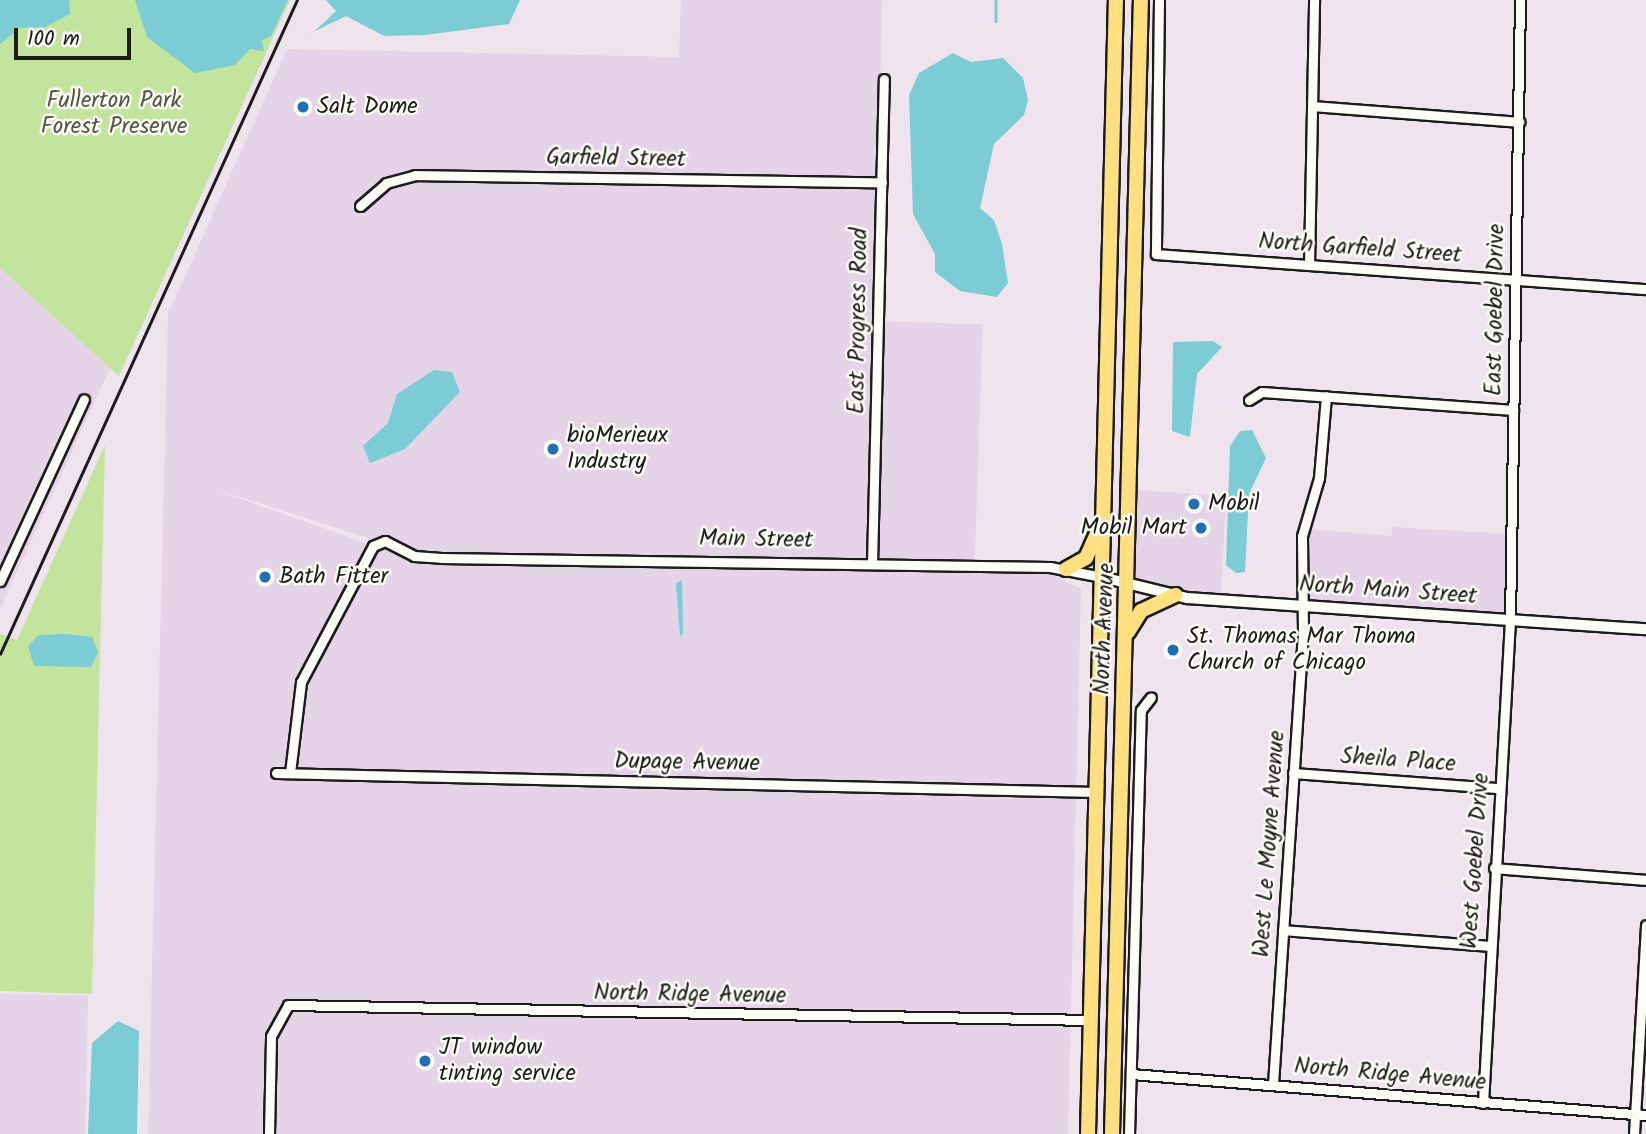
<!DOCTYPE html>
<style>
body{margin:0}
#map{position:relative;width:1646px;height:1134px;overflow:hidden;background:#efe4ee;font-family:Kalam,sans-serif}
div>[style]{position:absolute}
[style*='--x']{left:calc(var(--x)*1px);top:calc(var(--y)*1px);width:calc(var(--w)*1px);rotate:calc(var(--a)*1deg)}
.built>*{inset:0;background:#e5d3e7;transform-origin:0 0}
.green>*{inset:0;background:#c2e49d}
.water>*{inset:0;background:#7bccd5}
.stream>*{height:2.5px;margin:-1.25px;padding:0 1.25px;transform-origin:1.25px;border-radius:1.25px;background:#7bccd5}
.roads{filter:drop-shadow(2px 0 #1c1c1c) drop-shadow(-2px 0 #1c1c1c) drop-shadow(0 2px #1c1c1c) drop-shadow(0 -2px #1c1c1c)}
.minor>*{height:9px;margin:-4.5px;padding:0 4.5px;transform-origin:4.5px;border-radius:4.5px;background:#fdfcf7}
.tertiary>*{height:10px;margin:-5px;padding:0 5px;transform-origin:5px;border-radius:5px;background:#fdfcf7}
.primary>*{height:14px;margin:-7px;padding:0 7px;transform-origin:7px;border-radius:7px;background:#ffdf80}
.rail>*{height:2.5px;margin:-1.25px;padding:0 1.25px;transform-origin:1.25px;border-radius:1.25px;background:#1c1c1c}
.dots>*{width:19px;height:19px;translate:-50% -50%;box-sizing:border-box;border:4px solid #fdfcf7;border-radius:50%}
span{translate:-50% -50%;white-space:nowrap;text-align:center;line-height:1.15;-webkit-text-stroke:5px #fdfcf7;paint-order:stroke}
.park-label{font-size:23px;color:#4e5843}
.poi-label{font-size:23px;color:#1c1c1c}
.left{translate:0 -50%;text-align:left}
.right{translate:-100% -50%;text-align:right}
.street-label{font-size:23px;color:#1c1c1c}
.scale{position:absolute;left:14px;top:28px;width:117px;height:32px;box-sizing:border-box;border:4px solid #1c1c1c;border-top:0;padding-left:9px;font-size:21px;line-height:24px;white-space:nowrap;color:#1c1c1c;-webkit-text-stroke:5px #fdfcf7;paint-order:stroke}
</style>
<div id="map">
<div class="built">
<i style="clip-path:polygon(681px 0,882px 0,870px 561px,685px 556px,663px 563px,415px 553px,202px 485px,416px 561px,1044px 571px,1081px 589px,1068px 1134px,148px 1134px,168px 314px,287px 49px,679px 57px)"></i>
<i style="clip-path:polygon(0 268px,110px 368px,0 609px)"></i>
<i style="left:881px;top:321px;width:102px;height:241px;rotate:2deg"></i>
<i style="clip-path:polygon(1134px 490px,1226px 496px,1221px 595px,1133px 581px)"></i>
<i style="clip-path:polygon(1392px 527px,1510px 534px,1508px 619px,1306px 603px,1305px 529px,1392px 536px)"></i>
<i style="left:0;top:994px;width:88px;height:140px;rotate:1deg"></i>
</div>
<div class="green">
<i style="clip-path:polygon(0 0,290px 0,119px 376px,0 268px)"></i>
<i style="clip-path:polygon(105px 445px,92px 994px,0 991px,0 634px,17px 640px)"></i>
</div>
<div class="water">
<i style="clip-path:polygon(0 0,69px 0,70px 14px,45px 27px,20px 28px,0 44px)"></i>
<i style="clip-path:polygon(135px 0,288px 0,271px 36px,262px 40px,264px 51px,250px 49px,235px 65px,195px 73px,147px 37px)"></i>
<i style="clip-path:polygon(326px 0,520px 0,509px 24px,425px 35px,384px 36px,346px 16px,315px 31px,280px 64px,336px 11px)"></i>
<i style="clip-path:polygon(953px 53px,971px 62px,1003px 58px,1023px 78px,1028px 100px,1024px 115px,994px 144px,980px 208px,994px 220px,1002px 244px,1008px 283px,997px 297px,960px 291px,935px 272px,935px 254px,913px 214px,909px 95px,919px 73px)"></i>
<i style="clip-path:polygon(1173px 342px,1213px 341px,1222px 347px,1197px 374px,1190px 437px,1172px 431px)"></i>
<i style="clip-path:polygon(434px 370px,452px 372px,460px 392px,405px 449px,370px 463px,363px 446px,388px 423px,397px 394px)"></i>
<i style="clip-path:polygon(1252px 430px,1266px 458px,1249px 494px,1245px 572px,1236px 573px,1226px 565px,1230px 446px,1240px 431px)"></i>
<i style="clip-path:polygon(682px 580px,683px 634px,680px 636px,676px 583px)"></i>
<i style="clip-path:polygon(64px 634px,92px 637px,98px 652px,91px 667px,34px 666px,28px 646px,39px 635px)"></i>
<i style="clip-path:polygon(118px 1021px,139px 1031px,137px 1134px,88px 1134px,92px 1043px)"></i>
</div>
<div class="stream">
<i style="--x:996;--y:0;--w:21;--a:90"></i>
</div>
<div class="roads">
<div class="minor">
<i style="--x:1159;--y:0;--w:254;--a:90.7"></i>
<i style="--x:1156;--y:254;--w:491;--a:4.1"></i>
<i style="--x:1313;--y:106;--w:207;--a:4.4"></i>
<i style="--x:360;--y:206;--w:35;--a:-41"></i>
<i style="--x:386;--y:183;--w:30;--a:-15"></i>
<i style="--x:415;--y:175;--w:467;--a:0.9"></i>
<i style="--x:1309;--y:265;--w:265;--a:-88.9"></i>
<i style="--x:1249;--y:400;--w:15;--a:-32"></i>
<i style="--x:1262;--y:392;--w:252;--a:4.1"></i>
<i style="--x:872;--y:564;--w:485;--a:-88.6"></i>
<i style="--x:0;--y:581;--w:200;--a:-65.2"></i>
<i style="--x:276;--y:773;--w:820;--a:1.33"></i>
<i style="--x:290;--y:773;--w:92;--a:-83.1"></i>
<i style="--x:301;--y:682;--w:154;--a:-62.1"></i>
<i style="--x:373;--y:546;--w:13;--a:-23"></i>
<i style="--x:385;--y:541;--w:33;--a:27"></i>
<i style="--x:414;--y:556;--w:27;--a:4"></i>
<i style="--x:441;--y:558;--w:609;--a:0.85"></i>
<i style="--x:1050;--y:567;--w:53;--a:10.9"></i>
<i style="--x:1293;--y:773;--w:207;--a:4.2"></i>
<i style="--x:1494;--y:868;--w:152;--a:4.5"></i>
<i style="--x:1283;--y:930;--w:207;--a:4.4"></i>
<i style="--x:1131;--y:1074;--w:517;--a:4.55"></i>
<i style="--x:1273;--y:1084;--w:453;--a:-86.2"></i>
<i style="--x:1303;--y:632;--w:96;--a:-90.6"></i>
<i style="--x:1302;--y:536;--w:60;--a:-73.7"></i>
<i style="--x:1319;--y:478;--w:82;--a:-85.1"></i>
<i style="--x:1483;--y:1103;--w:483;--a:-86.8"></i>
<i style="--x:1510;--y:621;--w:621;--a:-89.08"></i>
<i style="--x:269;--y:1134;--w:98;--a:-88.8"></i>
<i style="--x:271;--y:1036;--w:35;--a:-61"></i>
<i style="--x:288;--y:1005;--w:803;--a:1.07"></i>
<i style="--x:1129;--y:1134;--w:424;--a:-88.4"></i>
<i style="--x:1141;--y:710;--w:16;--a:-52"></i>
<i style="--x:1634;--y:1134;--w:209;--a:-86.7"></i>
</div>
<div class="tertiary">
<i style="--x:1102;--y:577;--w:88;--a:13.9"></i>
<i style="--x:1187;--y:598;--w:460;--a:3.9"></i>
</div>
<div class="primary">
<i style="--x:1066;--y:569;--w:23;--a:-29"></i>
<i style="--x:1086;--y:558;--w:36;--a:-66"></i>
<i style="--x:1128;--y:632;--w:25;--a:-58"></i>
<i style="--x:1141;--y:611;--w:38;--a:-25"></i>
<i style="--x:1088;--y:1134;--w:1134;--a:-88.59"></i>
<i style="--x:1112;--y:1134;--w:1134;--a:-88.54"></i>
</div>
</div>
<div class="rail">
<i style="--x:0;--y:654;--w:718;--a:-65.58"></i>
</div>
<div class="dots">
<i style="left:303px;top:107px;background:#1f6fb2"></i>
<i style="left:553px;top:449px;background:#1f6fb2"></i>
<i style="left:1194px;top:504px;background:#1f6fb2"></i>
<i style="left:1201px;top:528px;background:#1f6fb2"></i>
<i style="left:265px;top:577px;background:#1f6fb2"></i>
<i style="left:1173px;top:650px;background:#1f6fb2"></i>
<i style="left:425px;top:1061px;background:#1f6fb2"></i>
</div>
<div class="park-label">
<span style="left:114px;top:114px">Fullerton Park<br>Forest Preserve</span>
</div>
<div class="poi-label">
<span class="left" style="left:317px;top:107px">Salt Dome</span>
<span class="left" style="left:567px;top:449px">bioMerieux<br>Industry</span>
<span class="left" style="left:1208px;top:504px">Mobil</span>
<span class="right" style="left:1187px;top:528px">Mobil Mart</span>
<span class="left" style="left:279px;top:577px">Bath Fitter</span>
<span class="left" style="left:1187px;top:650px">St. Thomas Mar Thoma<br>Church of Chicago</span>
<span class="left" style="left:439px;top:1061px">JT window<br>tinting service</span>
</div>
<div class="street-label">
<span style="left:616px;top:159px;rotate:1deg">Garfield Street</span>
<span style="left:1360px;top:249px;rotate:4deg">North Garfield Street</span>
<span style="left:1496px;top:310px;rotate:-89deg">East Goebel Drive</span>
<span style="left:859px;top:321px;rotate:-89deg">East Progress Road</span>
<span style="left:756px;top:540px;rotate:1deg">Main Street</span>
<span style="left:1388px;top:591px;rotate:4deg">North Main Street</span>
<span style="left:1105px;top:629px;rotate:-88deg">North Avenue</span>
<span style="left:1398px;top:761px;rotate:4deg">Sheila Place</span>
<span style="left:687px;top:763px;rotate:1deg">Dupage Avenue</span>
<span style="left:1270px;top:844px;rotate:-86deg">West Le Moyne Avenue</span>
<span style="left:1476px;top:861px;rotate:-86deg">West Goebel Drive</span>
<span style="left:690px;top:995px;rotate:1deg">North Ridge Avenue</span>
<span style="left:1390px;top:1075px;rotate:5deg">North Ridge Avenue</span>
</div>
<div class="scale">100 m</div>
</div>
